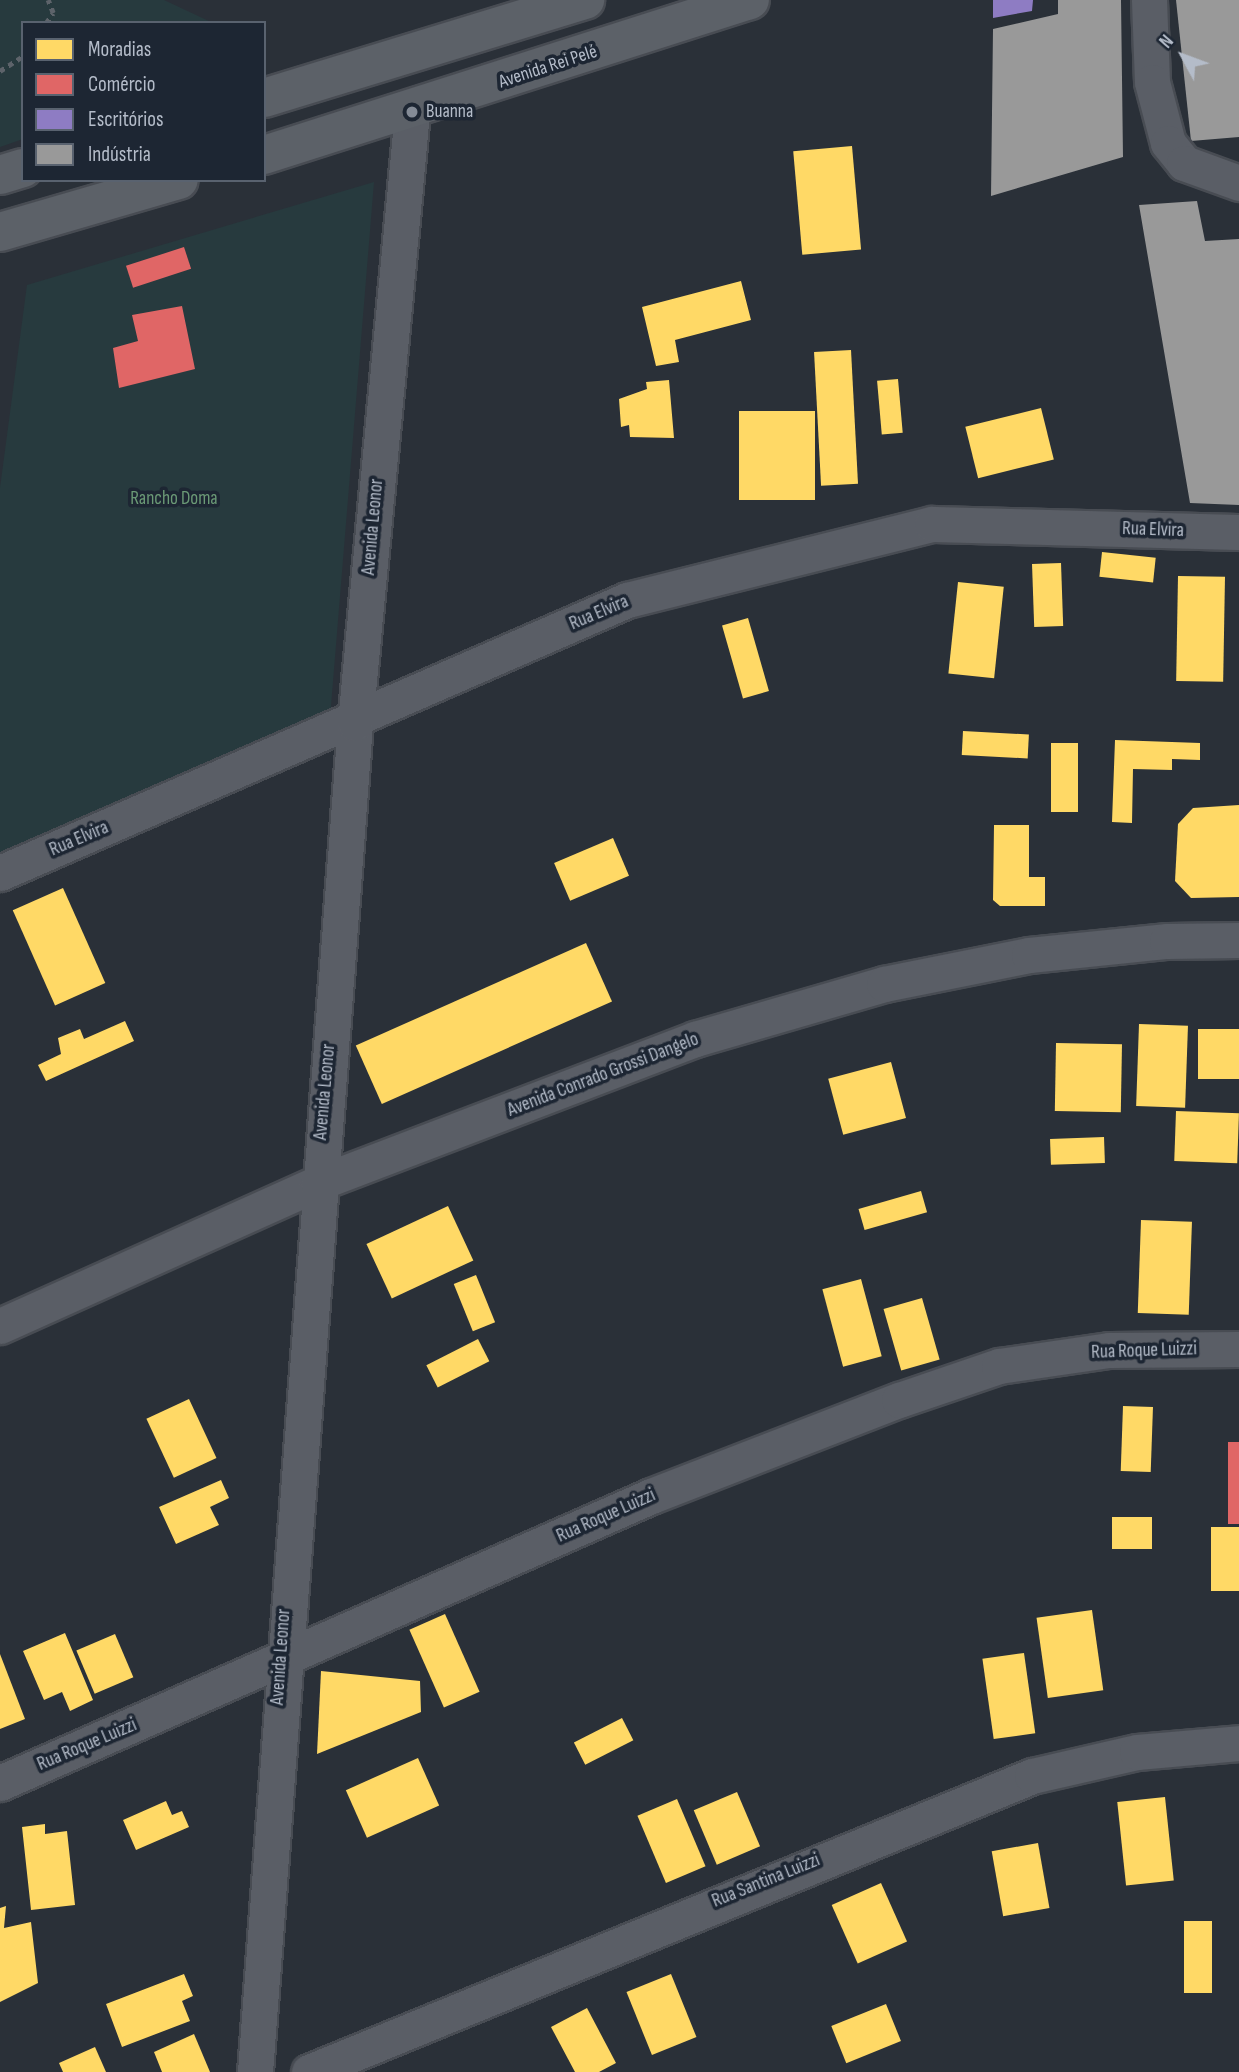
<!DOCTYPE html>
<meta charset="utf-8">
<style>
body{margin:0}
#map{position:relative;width:1239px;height:2072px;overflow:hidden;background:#2a3038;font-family:"Sofia Sans Condensed",sans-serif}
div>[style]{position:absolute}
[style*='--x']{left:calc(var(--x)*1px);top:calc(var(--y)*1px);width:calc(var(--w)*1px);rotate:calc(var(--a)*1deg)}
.green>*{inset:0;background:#273a3e}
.homes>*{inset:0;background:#ffd966;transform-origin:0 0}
.shops>*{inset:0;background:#e06666;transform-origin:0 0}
.offices>*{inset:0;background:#8e7cc3}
.industry>*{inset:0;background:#999}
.path>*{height:4.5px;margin-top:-2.25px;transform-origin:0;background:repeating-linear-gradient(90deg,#5d636a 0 5px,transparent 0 10px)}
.roads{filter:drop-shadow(2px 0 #484c53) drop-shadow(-2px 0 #484c53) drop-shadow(0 2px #484c53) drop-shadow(0 -2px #484c53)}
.minor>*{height:35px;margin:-17.5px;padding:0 17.5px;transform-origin:17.5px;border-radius:17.5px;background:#5a5e66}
.major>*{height:38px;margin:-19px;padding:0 19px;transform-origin:19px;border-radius:19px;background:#5c6168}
.dots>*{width:19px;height:19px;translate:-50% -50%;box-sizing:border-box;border:4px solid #1d2633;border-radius:50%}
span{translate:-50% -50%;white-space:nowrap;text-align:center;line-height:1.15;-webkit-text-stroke:7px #1d2633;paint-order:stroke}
.street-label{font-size:19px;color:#b4bcc9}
.poi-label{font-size:19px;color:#b4bcc9}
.left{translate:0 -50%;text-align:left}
.park-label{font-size:19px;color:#6b9a76}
.legend{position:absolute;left:21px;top:21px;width:245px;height:161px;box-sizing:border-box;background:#1d2633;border:2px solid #59626f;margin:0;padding:9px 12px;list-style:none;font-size:21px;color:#b4bcc9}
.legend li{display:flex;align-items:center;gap:14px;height:35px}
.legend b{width:35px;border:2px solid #59626f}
.north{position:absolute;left:1148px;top:21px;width:70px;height:70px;-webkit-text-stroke:5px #1d2633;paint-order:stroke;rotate:311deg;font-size:19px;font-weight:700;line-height:28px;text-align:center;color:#b4bcc9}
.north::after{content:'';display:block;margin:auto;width:24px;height:32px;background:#b4bcc9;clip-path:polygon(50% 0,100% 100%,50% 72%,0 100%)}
</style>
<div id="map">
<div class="green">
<i style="clip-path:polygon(0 0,164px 0,213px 23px,23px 23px,23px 139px,0 147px)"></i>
<i style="clip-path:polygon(374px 182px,330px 718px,0 864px,0 488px,27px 285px)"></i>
</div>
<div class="homes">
<i style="left:852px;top:146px;width:104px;height:59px;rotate:85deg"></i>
<i style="clip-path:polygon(741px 281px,751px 320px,675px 340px,679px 362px,656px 366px,642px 307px)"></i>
<i style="left:851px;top:350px;width:134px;height:37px;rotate:87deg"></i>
<i style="left:898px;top:379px;width:54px;height:21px;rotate:85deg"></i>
<i style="clip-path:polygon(669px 380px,674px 438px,630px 437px,629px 425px,621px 427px,619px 399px,647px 389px,646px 382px)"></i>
<i style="left:1041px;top:408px;width:53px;height:78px;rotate:76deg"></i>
<i style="left:815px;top:411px;width:89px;height:76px;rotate:90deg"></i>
<i style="left:1102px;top:552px;width:54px;height:25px;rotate:6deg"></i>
<i style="left:1061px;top:563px;width:63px;height:29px;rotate:88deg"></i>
<i style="left:1178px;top:576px;width:47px;height:105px;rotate:1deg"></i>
<i style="left:958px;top:582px;width:46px;height:92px;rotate:6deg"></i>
<i style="left:748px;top:618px;width:76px;height:27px;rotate:74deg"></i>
<i style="left:963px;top:731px;width:66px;height:24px;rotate:3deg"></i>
<i style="clip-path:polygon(1115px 740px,1200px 743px,1200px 760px,1172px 759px,1172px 770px,1133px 769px,1132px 823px,1112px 822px)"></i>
<i style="left:1051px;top:743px;width:27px;height:69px"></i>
<i style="clip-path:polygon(1239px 805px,1239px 897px,1191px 898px,1175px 881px,1178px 824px,1193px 808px)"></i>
<i style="clip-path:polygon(994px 825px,1029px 825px,1029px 877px,1045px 877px,1045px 906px,1000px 906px,993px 900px)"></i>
<i style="left:613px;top:838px;width:41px;height:64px;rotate:67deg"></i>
<i style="left:63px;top:888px;width:104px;height:55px;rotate:66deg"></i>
<i style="left:586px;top:943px;width:64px;height:252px;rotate:66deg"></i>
<i style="clip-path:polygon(125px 1021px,134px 1041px,46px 1081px,38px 1065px,61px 1054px,58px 1038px,80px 1029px,84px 1039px)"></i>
<i style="left:1139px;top:1024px;width:49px;height:82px;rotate:2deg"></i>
<i style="left:1239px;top:1029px;width:50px;height:41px;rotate:90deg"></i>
<i style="left:1056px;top:1043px;width:66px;height:68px;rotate:1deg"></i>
<i style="left:891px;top:1062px;width:58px;height:65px;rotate:75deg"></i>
<i style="left:1176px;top:1111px;width:63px;height:50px;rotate:2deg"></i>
<i style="left:1104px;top:1137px;width:26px;height:54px;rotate:88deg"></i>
<i style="left:921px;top:1191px;width:22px;height:65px;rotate:74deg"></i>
<i style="left:448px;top:1206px;width:60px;height:90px;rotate:65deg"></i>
<i style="left:1141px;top:1220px;width:51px;height:93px;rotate:2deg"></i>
<i style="left:476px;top:1275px;width:51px;height:24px;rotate:68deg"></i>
<i style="left:861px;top:1279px;width:80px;height:40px;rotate:75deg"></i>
<i style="left:922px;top:1298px;width:64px;height:40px;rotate:74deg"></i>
<i style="left:478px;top:1339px;width:25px;height:58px;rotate:63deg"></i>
<i style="left:189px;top:1399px;width:65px;height:47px;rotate:65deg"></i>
<i style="left:1123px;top:1406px;width:30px;height:65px;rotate:2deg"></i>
<i style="clip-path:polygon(221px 1480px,229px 1498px,210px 1507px,219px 1525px,176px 1544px,159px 1507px)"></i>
<i style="left:1112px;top:1517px;width:40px;height:32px"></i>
<i style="left:1211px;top:1527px;width:28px;height:64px"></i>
<i style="left:1092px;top:1610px;width:81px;height:56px;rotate:82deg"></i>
<i style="left:445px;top:1614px;width:85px;height:39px;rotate:66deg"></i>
<i style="clip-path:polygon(65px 1633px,93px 1700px,70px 1711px,62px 1692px,44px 1700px,23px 1651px)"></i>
<i style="left:115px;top:1634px;width:47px;height:42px;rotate:67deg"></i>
<i style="left:1024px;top:1653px;width:81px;height:42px;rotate:82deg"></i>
<i style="clip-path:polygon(0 1654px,25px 1719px,0 1729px)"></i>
<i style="clip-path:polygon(321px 1671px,420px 1681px,421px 1712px,317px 1754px)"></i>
<i style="left:622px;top:1718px;width:25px;height:54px;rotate:63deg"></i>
<i style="left:418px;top:1758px;width:52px;height:79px;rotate:66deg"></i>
<i style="left:737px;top:1792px;width:59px;height:47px;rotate:67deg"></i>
<i style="left:1165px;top:1797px;width:84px;height:48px;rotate:84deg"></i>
<i style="left:677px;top:1799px;width:73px;height:43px;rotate:67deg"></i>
<i style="clip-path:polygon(166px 1801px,172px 1815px,182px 1811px,189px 1827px,136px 1850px,123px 1820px)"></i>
<i style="clip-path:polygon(45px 1824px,45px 1834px,67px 1831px,75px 1905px,31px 1910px,22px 1827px)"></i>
<i style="left:1038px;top:1843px;width:66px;height:47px;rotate:80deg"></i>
<i style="left:881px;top:1883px;width:64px;height:54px;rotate:66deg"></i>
<i style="clip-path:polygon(6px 1906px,4px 1928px,31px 1922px,38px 1983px,0 2002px,0 1908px)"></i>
<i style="left:1184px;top:1921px;width:28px;height:72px"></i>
<i style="clip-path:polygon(184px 1974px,193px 1996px,182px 2001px,190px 2021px,122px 2047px,106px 2004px)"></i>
<i style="left:671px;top:1974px;width:68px;height:48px;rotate:68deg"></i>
<i style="left:886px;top:2004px;width:40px;height:59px;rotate:68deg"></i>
<i style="clip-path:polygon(587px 2008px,616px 2063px,599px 2072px,575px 2072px,551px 2027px)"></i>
<i style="clip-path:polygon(194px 2034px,210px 2072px,162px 2072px,154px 2052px)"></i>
<i style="clip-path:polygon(95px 2047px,106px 2072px,63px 2072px,59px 2063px)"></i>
</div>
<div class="shops">
<i style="left:184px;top:247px;width:23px;height:61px;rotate:72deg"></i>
<i style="clip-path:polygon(182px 306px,195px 369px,119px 388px,113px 348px,138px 341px,132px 315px)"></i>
<i style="left:1228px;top:1442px;width:11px;height:82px"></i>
</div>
<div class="offices">
<i style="clip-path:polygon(993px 0,1033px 0,1032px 11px,993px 18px)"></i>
</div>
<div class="industry">
<i style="clip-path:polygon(1058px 0,1121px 0,1123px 157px,991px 196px,993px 29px,1058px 14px)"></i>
<i style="clip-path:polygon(1176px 0,1239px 0,1239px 137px,1191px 141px)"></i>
<i style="clip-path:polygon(1197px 201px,1205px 241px,1239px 239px,1239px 505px,1190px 503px,1139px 205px)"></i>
</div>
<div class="path">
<i style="--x:46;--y:23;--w:12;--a:-55"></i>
<i style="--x:53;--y:13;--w:14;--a:-111"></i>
<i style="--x:0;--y:71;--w:27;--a:-33"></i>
</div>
<div class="roads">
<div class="minor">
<i style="--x:1149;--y:0;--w:82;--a:87.9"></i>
<i style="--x:1152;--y:82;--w:63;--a:75.3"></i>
<i style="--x:1168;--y:143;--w:26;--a:51"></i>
<i style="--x:1184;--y:163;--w:59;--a:20"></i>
<i style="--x:0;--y:873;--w:684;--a:-23.53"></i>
<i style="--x:627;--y:600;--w:314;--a:-14"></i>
<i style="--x:932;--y:524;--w:307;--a:1.5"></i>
<i style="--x:0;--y:1326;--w:349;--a:-24.2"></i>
<i style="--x:318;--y:1183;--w:404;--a:-20.9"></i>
<i style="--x:695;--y:1039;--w:197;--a:-16.2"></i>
<i style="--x:884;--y:984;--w:148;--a:-11.3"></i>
<i style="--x:1029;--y:955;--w:139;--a:-5.8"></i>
<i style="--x:1167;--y:941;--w:72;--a:-0.8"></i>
<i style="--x:0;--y:1783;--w:711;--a:-23.79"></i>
<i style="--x:651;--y:1496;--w:266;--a:-21.2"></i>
<i style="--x:899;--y:1400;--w:106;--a:-18.8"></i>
<i style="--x:999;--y:1366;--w:111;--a:-8.3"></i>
<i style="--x:1109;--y:1350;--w:130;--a:-0.4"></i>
<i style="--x:255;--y:2072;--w:1353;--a:-85.76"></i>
<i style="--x:355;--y:723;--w:614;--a:-84.67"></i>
<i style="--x:309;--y:2072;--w:781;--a:-22.26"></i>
<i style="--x:1032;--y:1776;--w:108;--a:-12.9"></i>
<i style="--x:1137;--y:1752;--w:102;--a:-5"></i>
</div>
<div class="major">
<i style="--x:264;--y:98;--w:336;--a:-17"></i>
<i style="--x:264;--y:155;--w:510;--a:-17.69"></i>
<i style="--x:0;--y:175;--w:24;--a:-17"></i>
<i style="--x:0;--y:232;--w:186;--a:-16.2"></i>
</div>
</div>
<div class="dots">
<i style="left:412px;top:112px;background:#848b96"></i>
</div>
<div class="street-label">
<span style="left:548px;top:67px;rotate:-18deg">Avenida Rei Pelé</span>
<span style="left:373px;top:527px;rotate:-85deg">Avenida Leonor</span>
<span style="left:1153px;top:530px;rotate:2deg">Rua Elvira</span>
<span style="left:599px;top:613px;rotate:-23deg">Rua Elvira</span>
<span style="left:79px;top:839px;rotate:-23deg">Rua Elvira</span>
<span style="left:603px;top:1075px;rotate:-21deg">Avenida Conrado Grossi Dangelo</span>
<span style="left:325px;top:1092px;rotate:-85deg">Avenida Leonor</span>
<span style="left:1144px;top:1351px;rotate:-2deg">Rua Roque Luizzi</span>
<span style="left:606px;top:1516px;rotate:-24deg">Rua Roque Luizzi</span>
<span style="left:281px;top:1657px;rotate:-86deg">Avenida Leonor</span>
<span style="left:87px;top:1745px;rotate:-23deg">Rua Roque Luizzi</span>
<span style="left:766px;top:1881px;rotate:-22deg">Rua Santina Luizzi</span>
</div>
<div class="poi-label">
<span class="left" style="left:426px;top:112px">Buanna</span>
</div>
<div class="park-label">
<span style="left:174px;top:499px">Rancho Doma</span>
</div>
<ul class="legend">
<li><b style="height:19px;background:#ffd966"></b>Moradias</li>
<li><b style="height:19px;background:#e06666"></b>Comércio</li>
<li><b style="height:19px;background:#8e7cc3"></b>Escritórios</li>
<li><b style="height:19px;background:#999"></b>Indústria</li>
</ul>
<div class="north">N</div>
</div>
